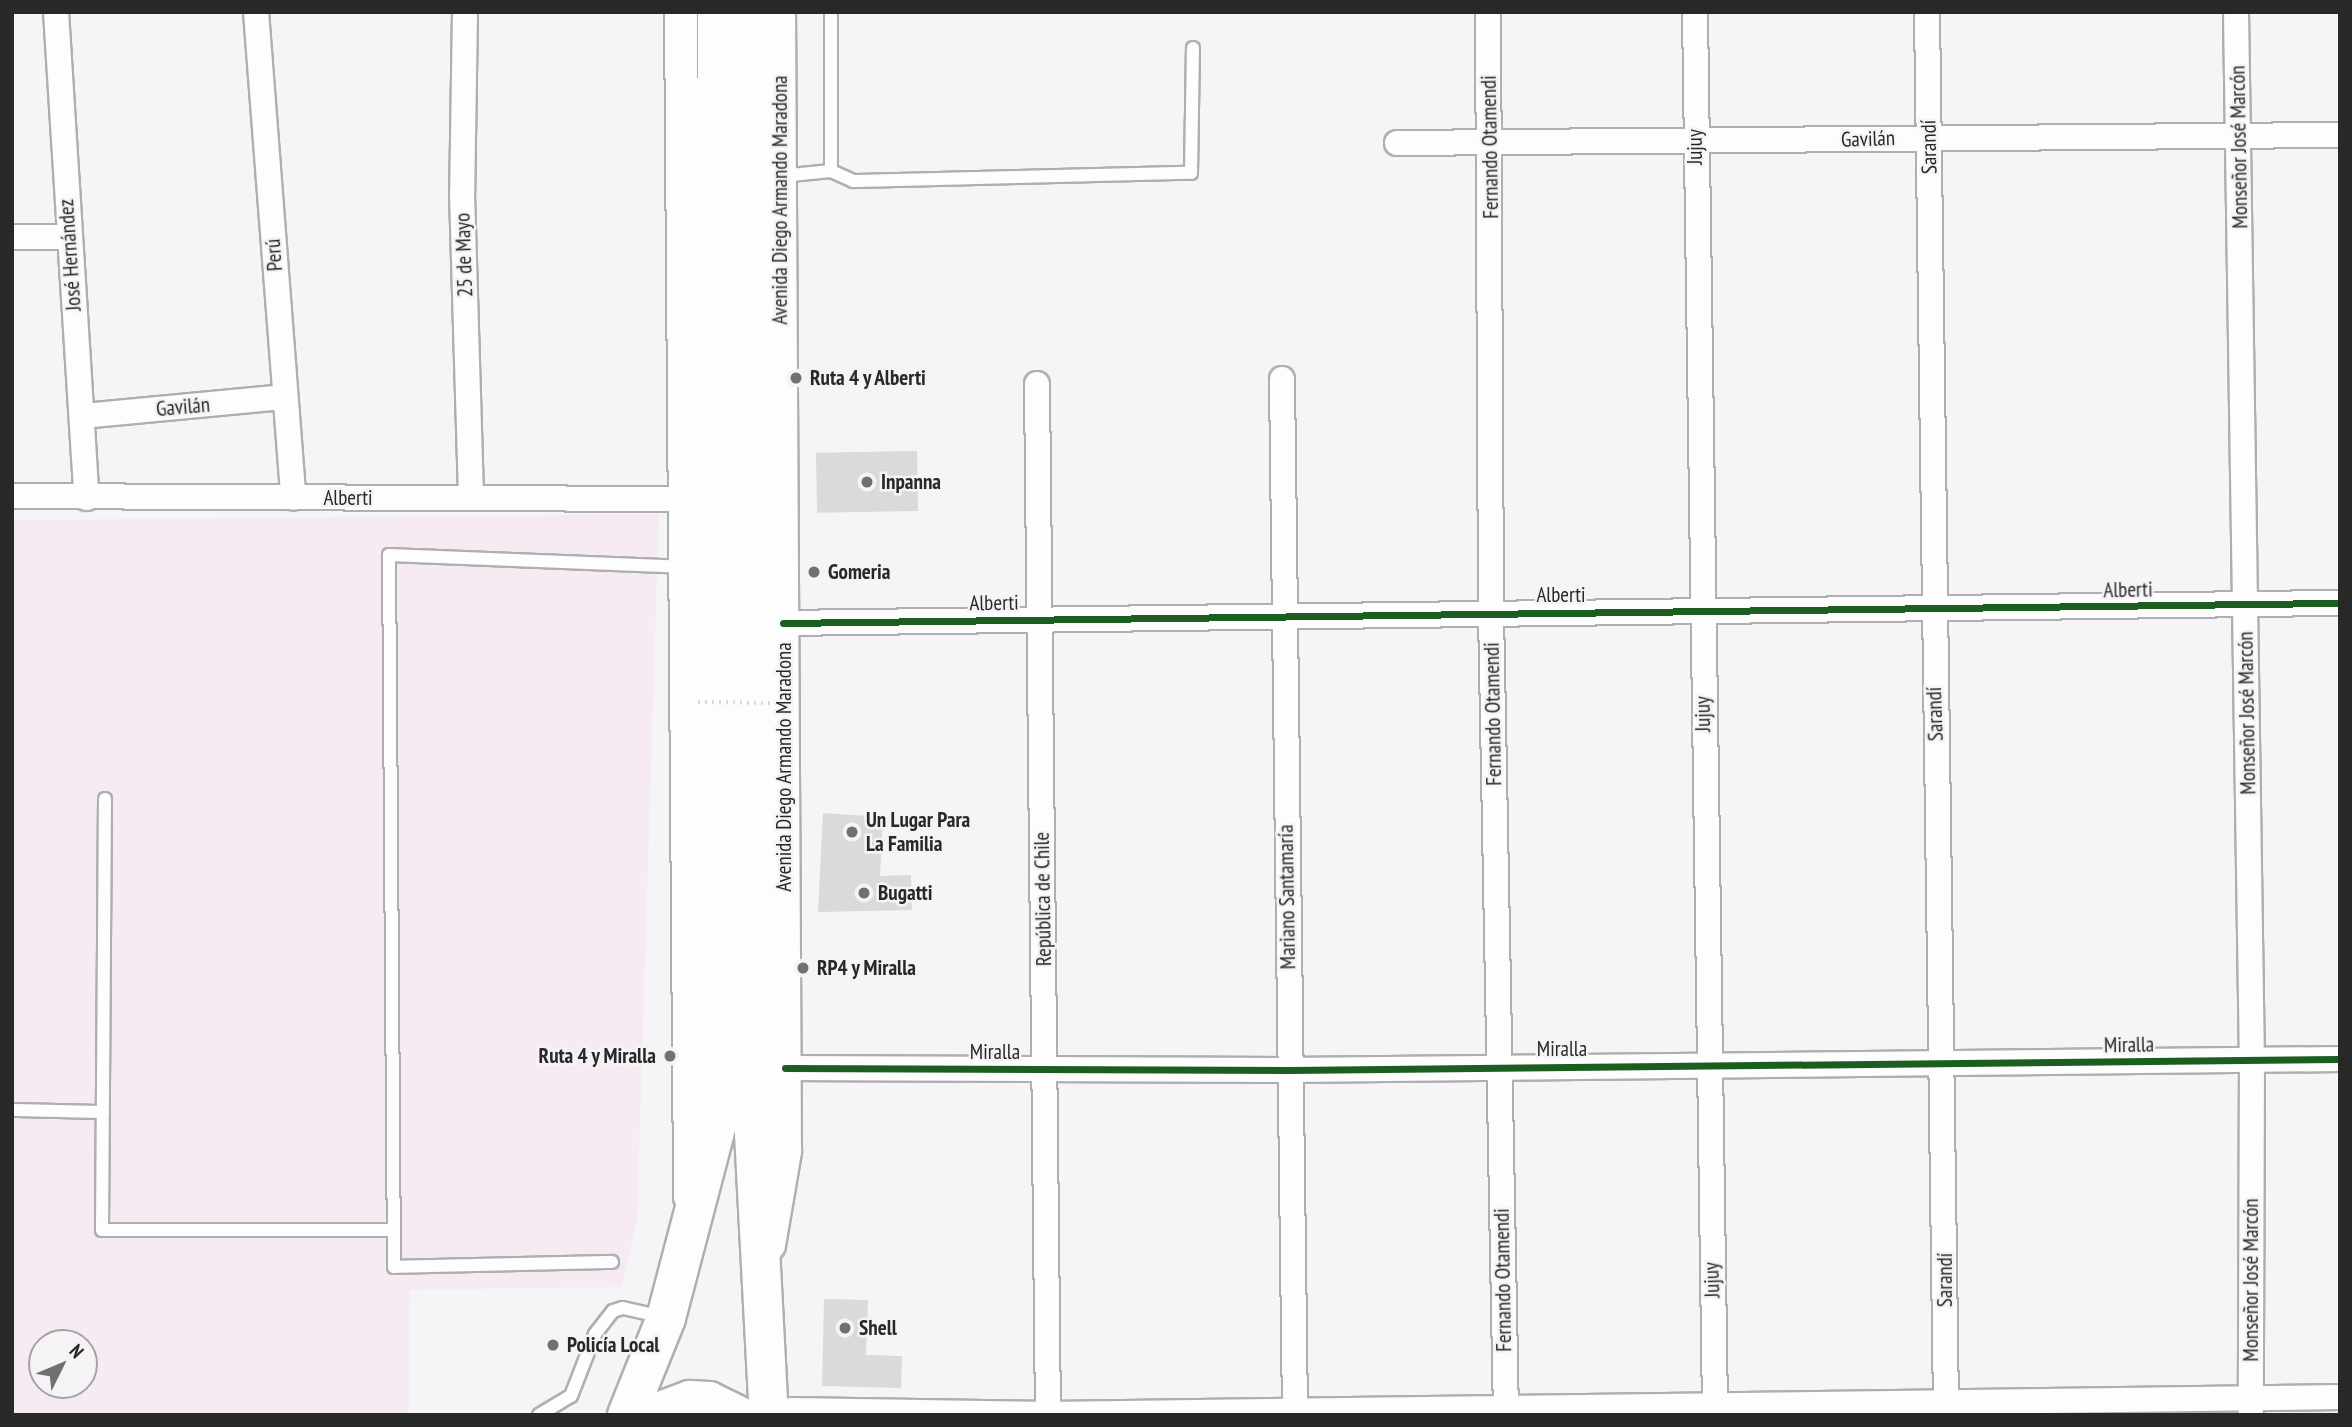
<!DOCTYPE html>
<meta charset="utf-8">
<style>
body{margin:0}
#map{position:relative;width:2352px;height:1427px;overflow:hidden;background:#f5f4f6;font-family:"PT Sans Narrow",sans-serif}
div>[style]{position:absolute}
[style*='--x']{left:calc(var(--x)*1px);top:calc(var(--y)*1px);width:calc(var(--w)*1px);rotate:calc(var(--a)*1deg)}
.industrial>*{inset:0;background:#f7ebf3}
.building>*{inset:0;background:#dbdada;transform-origin:0 0}
.roads{filter:drop-shadow(2px 0 #afaeb0) drop-shadow(-2px 0 #afaeb0) drop-shadow(0 2px #afaeb0) drop-shadow(0 -2px #afaeb0)}
.service>*{height:12px;margin:-6px;padding:0 6px;transform-origin:6px;border-radius:6px;background:#fefdfe}
.minor>*{height:24px;margin:-12px;padding:0 12px;transform-origin:12px;border-radius:12px;background:#fefdfe}
.tertiary>*{height:32px;margin:-16px;padding:0 16px;transform-origin:16px;border-radius:16px;background:#fefdfe}
.primary>*{height:38px;margin:-19px;padding:0 19px;transform-origin:19px;border-radius:19px;background:#fefdfe}
.path-bridge>*{height:3.5px;margin-top:-1.75px;transform-origin:0;background:repeating-linear-gradient(90deg,#d9d8d9 0 2px,transparent 0 7px)}
.cycleway>*{height:7px;margin:-3.5px;padding:0 3.5px;transform-origin:3.5px;border-radius:3.5px;background:#1b5e20}
.dots>*{width:19px;height:19px;translate:-50% -50%;box-sizing:border-box;border:4px solid #f6f3f7;border-radius:50%}
span{translate:-50% -50%;white-space:nowrap;text-align:center;line-height:1.15;-webkit-text-stroke:5px #f6f3f7;paint-order:stroke}
.street-label{font-size:21px;color:#292829}
.poi-label{font-size:21px;color:#292829;font-weight:700}
.left{translate:0 -50%;text-align:left}
.right{translate:-100% -50%;text-align:right}
.frame{position:absolute;inset:0;border:14px solid #292829;pointer-events:none}
.north{position:absolute;left:28px;top:1329px;width:70px;height:70px;box-sizing:border-box;background:#f6f3f7;border:2px solid #a4a2a5;border-radius:50%;rotate:47deg;font-size:19px;font-weight:700;line-height:28px;text-align:center;color:#292829}
.north::after{content:'';display:block;margin:auto;width:24px;height:32px;background:#706f71;clip-path:polygon(50% 0,100% 100%,50% 72%,0 100%)}
</style>
<div id="map">
<div class="industrial">
<i style="clip-path:polygon(evenodd,659px 514px,637px 1220px,622px 1287px,410px 1290px,409px 1415px,12px 1415px,12px 520px,659px 514px,42px 1343px,84px 1343px,84px 1385px,42px 1385px,42px 1343px)"></i>
</div>
<div class="building">
<i style="left:917px;top:451px;width:60px;height:101px;rotate:89deg"></i>
<i style="clip-path:polygon(823px 813px,883px 817px,880px 876px,911px 875px,912px 910px,818px 912px)"></i>
<i style="clip-path:polygon(824px 1299px,868px 1300px,866px 1355px,902px 1356px,901px 1388px,822px 1386px)"></i>
</div>
<div class="roads">
<div class="service">
<i style="--x:831;--y:12;--w:159;--a:90"></i>
<i style="--x:781;--y:176;--w:50;--a:-5.7"></i>
<i style="--x:831;--y:171;--w:24;--a:24"></i>
<i style="--x:853;--y:181;--w:338;--a:-1.4"></i>
<i style="--x:1191;--y:173;--w:125;--a:-89.1"></i>
<i style="--x:105;--y:799;--w:431;--a:90.4"></i>
<i style="--x:102;--y:1230;--w:292;--a:0"></i>
<i style="--x:12;--y:1110;--w:91;--a:1.3"></i>
<i style="--x:612;--y:1262;--w:218;--a:178.7"></i>
<i style="--x:394;--y:1267;--w:712;--a:-90.4"></i>
<i style="--x:389;--y:555;--w:293;--a:2.3"></i>
<i style="--x:539;--y:1415;--w:37;--a:-31"></i>
<i style="--x:571;--y:1396;--w:66;--a:-68.8"></i>
<i style="--x:595;--y:1334;--w:29;--a:-52"></i>
<i style="--x:613;--y:1311;--w:10;--a:-17"></i>
<i style="--x:623;--y:1308;--w:41;--a:12.7"></i>
</div>
<div class="minor">
<i style="--x:56;--y:12;--w:487;--a:86.4"></i>
<i style="--x:256;--y:12;--w:487;--a:85.6"></i>
<i style="--x:465;--y:12;--w:181;--a:90.9"></i>
<i style="--x:462;--y:193;--w:305;--a:88.3"></i>
<i style="--x:1488;--y:12;--w:600;--a:89.71"></i>
<i style="--x:1491;--y:612;--w:803;--a:88.93"></i>
<i style="--x:1695;--y:12;--w:1403;--a:89.18"></i>
<i style="--x:1927;--y:12;--w:1403;--a:89.22"></i>
<i style="--x:2236;--y:12;--w:1048;--a:89.13"></i>
<i style="--x:2252;--y:1060;--w:354;--a:90.2"></i>
<i style="--x:1397;--y:143;--w:943;--a:-0.49"></i>
<i style="--x:12;--y:237;--w:56;--a:0"></i>
<i style="--x:1282;--y:379;--w:1036;--a:89.28"></i>
<i style="--x:1037;--y:384;--w:1031;--a:89.39"></i>
<i style="--x:83;--y:416;--w:202;--a:-5.4"></i>
<i style="--x:12;--y:496;--w:672;--a:0.26"></i>
<i style="--x:783;--y:623;--w:1557;--a:-0.74"></i>
<i style="--x:785;--y:1068;--w:504;--a:0.23"></i>
<i style="--x:1289;--y:1070;--w:1051;--a:-0.6"></i>
<i style="--x:791;--y:1410;--w:257;--a:0.9"></i>
<i style="--x:1048;--y:1414;--w:1292;--a:-0.75"></i>
</div>
<div class="tertiary">
<i style="--x:681;--y:12;--w:1185;--a:89.56"></i>
<i style="--x:769;--y:1245;--w:95;--a:-80.3"></i>
<i style="--x:785;--y:1151;--w:1139;--a:-90.3"></i>
</div>
<div class="primary">
<i style="--x:745;--y:12;--w:1121;--a:89.54"></i>
<i style="--x:754;--y:1133;--w:282;--a:87"></i>
<i style="--x:627;--y:1415;--w:105;--a:-68.1"></i>
<i style="--x:666;--y:1318;--w:201;--a:-75.3"></i>
<i style="--x:717;--y:1124;--w:1112;--a:-90"></i>
<i style="--x:650;--y:1415;--w:43;--a:-20.6"></i>
<i style="--x:690;--y:1400;--w:19;--a:3"></i>
<i style="--x:709;--y:1401;--w:32;--a:26"></i>
</div>
</div>
<div class="path-bridge">
<i style="--x:698;--y:702;--w:73;--a:0.8"></i>
</div>
<div class="cycleway">
<i style="--x:783;--y:623;--w:1557;--a:-0.74"></i>
<i style="--x:785;--y:1068;--w:504;--a:0.23"></i>
<i style="--x:1289;--y:1070;--w:1051;--a:-0.6"></i>
</div>
<div class="dots">
<i style="left:796px;top:378px;background:#706f71"></i>
<i style="left:867px;top:482px;background:#706f71"></i>
<i style="left:814px;top:572px;background:#706f71"></i>
<i style="left:852px;top:832px;background:#706f71"></i>
<i style="left:864px;top:893px;background:#706f71"></i>
<i style="left:803px;top:968px;background:#706f71"></i>
<i style="left:670px;top:1056px;background:#706f71"></i>
<i style="left:845px;top:1328px;background:#706f71"></i>
<i style="left:553px;top:1345px;background:#706f71"></i>
</div>
<div class="street-label">
<span style="left:1868px;top:139px;rotate:-2deg">Gavilán</span>
<span style="left:1490px;top:147px;rotate:-91deg">Fernando Otamendi</span>
<span style="left:1695px;top:147px;rotate:-90deg">Jujuy</span>
<span style="left:1929px;top:147px;rotate:-91deg">Sarandí</span>
<span style="left:2239px;top:147px;rotate:-91deg">Monseñor José Marcón</span>
<span style="left:780px;top:200px;rotate:-90deg">Avenida Diego Armando Maradona</span>
<span style="left:70px;top:255px;rotate:-94deg">José Hernández</span>
<span style="left:274px;top:255px;rotate:-94deg">Perú</span>
<span style="left:464px;top:255px;rotate:-92deg">25 de Mayo</span>
<span style="left:183px;top:407px;rotate:-5deg">Gavilán</span>
<span style="left:348px;top:498px">Alberti</span>
<span style="left:2128px;top:590px;rotate:-1deg">Alberti</span>
<span style="left:1561px;top:595px">Alberti</span>
<span style="left:994px;top:603px;rotate:-1deg">Alberti</span>
<span style="left:2247px;top:713px;rotate:-91deg">Monseñor José Marcón</span>
<span style="left:1493px;top:714px;rotate:-91deg">Fernando Otamendi</span>
<span style="left:1703px;top:714px;rotate:-91deg">Jujuy</span>
<span style="left:1935px;top:714px;rotate:-92deg">Sarandí</span>
<span style="left:784px;top:767px;rotate:-90deg">Avenida Diego Armando Maradona</span>
<span style="left:1287px;top:897px;rotate:-91deg">Mariano Santamaría</span>
<span style="left:1043px;top:899px;rotate:-91deg">República de Chile</span>
<span style="left:2129px;top:1045px;rotate:-1deg">Miralla</span>
<span style="left:1562px;top:1049px">Miralla</span>
<span style="left:995px;top:1052px">Miralla</span>
<span style="left:1503px;top:1280px;rotate:-91deg">Fernando Otamendi</span>
<span style="left:1712px;top:1280px;rotate:-92deg">Jujuy</span>
<span style="left:1945px;top:1280px;rotate:-90deg">Sarandí</span>
<span style="left:2251px;top:1280px;rotate:-90deg">Monseñor José Marcón</span>
</div>
<div class="poi-label">
<span class="left" style="left:810px;top:378px">Ruta 4 y Alberti</span>
<span class="left" style="left:881px;top:482px">Inpanna</span>
<span class="left" style="left:828px;top:572px">Gomeria</span>
<span class="left" style="left:866px;top:832px">Un Lugar Para<br>La Familia</span>
<span class="left" style="left:878px;top:893px">Bugatti</span>
<span class="left" style="left:817px;top:968px">RP4 y Miralla</span>
<span class="right" style="left:656px;top:1056px">Ruta 4 y Miralla</span>
<span class="left" style="left:859px;top:1328px">Shell</span>
<span class="left" style="left:567px;top:1345px">Policía Local</span>
</div>
<div class="frame"></div>
<div class="north">N</div>
</div>
